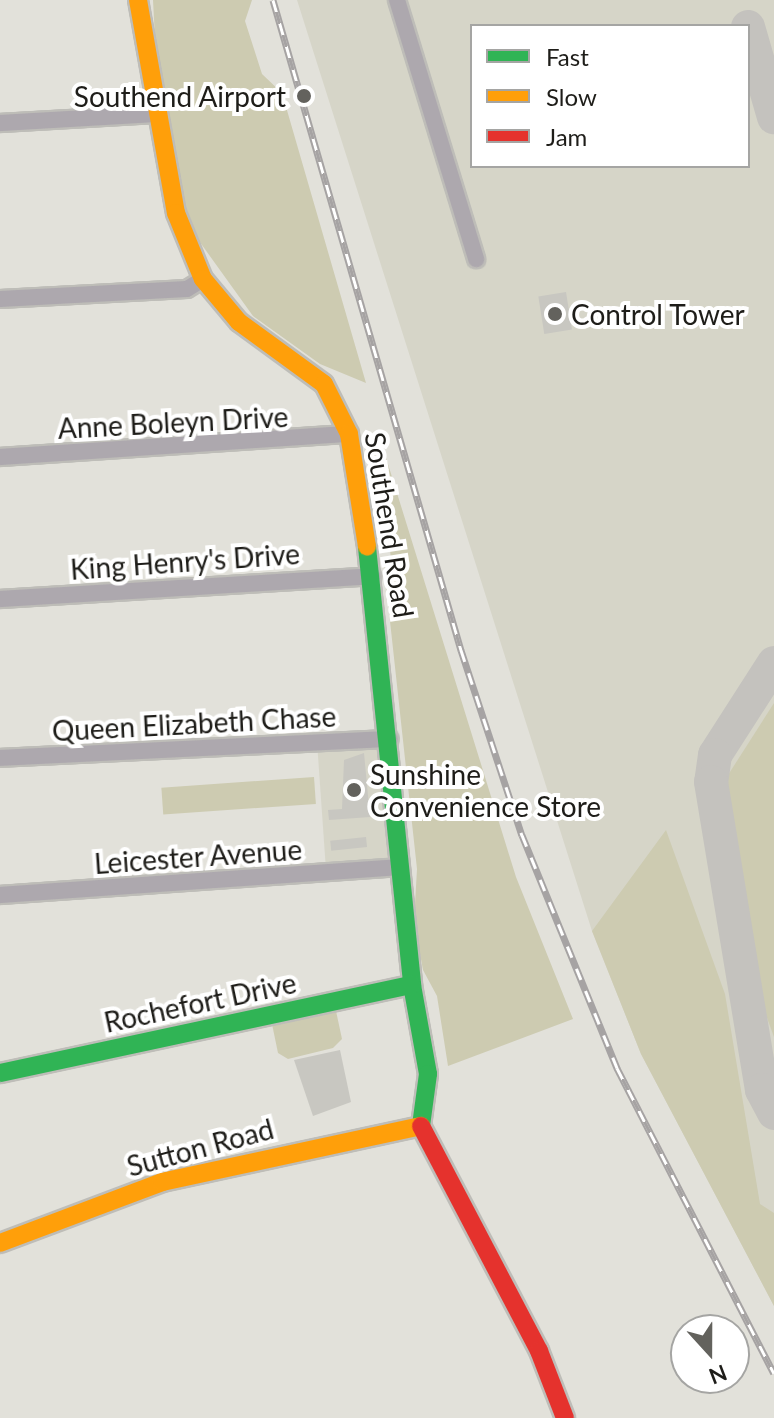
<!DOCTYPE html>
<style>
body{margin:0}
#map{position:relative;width:774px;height:1418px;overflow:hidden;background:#e2e1da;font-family:Lato,sans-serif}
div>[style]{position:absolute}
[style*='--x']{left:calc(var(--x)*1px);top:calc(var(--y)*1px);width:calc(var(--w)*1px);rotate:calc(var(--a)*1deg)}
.built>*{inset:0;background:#d6d5c8;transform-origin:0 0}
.green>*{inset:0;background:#cdcbb1;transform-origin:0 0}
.taxiway>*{height:34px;margin:-17px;padding:0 17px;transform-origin:17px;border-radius:17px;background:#c4c2be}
.building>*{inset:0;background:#c8c7c1;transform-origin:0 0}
.roads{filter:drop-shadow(2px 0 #bebdb8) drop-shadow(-2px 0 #bebdb8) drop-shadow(0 2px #bebdb8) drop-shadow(0 -2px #bebdb8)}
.street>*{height:16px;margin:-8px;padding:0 8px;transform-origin:8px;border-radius:8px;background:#ada8ae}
.fast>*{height:18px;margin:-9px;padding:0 9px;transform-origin:9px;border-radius:9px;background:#30b455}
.slow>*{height:18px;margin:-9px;padding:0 9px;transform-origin:9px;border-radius:9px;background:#ff9f0a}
.jam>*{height:18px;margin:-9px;padding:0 9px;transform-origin:9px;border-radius:9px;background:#e5322d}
.rail>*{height:7px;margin-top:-3.5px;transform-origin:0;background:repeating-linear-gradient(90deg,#fff 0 12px,#a6a3a3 0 24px);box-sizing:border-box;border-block:2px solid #a6a3a3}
.dots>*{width:22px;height:22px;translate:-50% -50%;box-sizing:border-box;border:4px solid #fff;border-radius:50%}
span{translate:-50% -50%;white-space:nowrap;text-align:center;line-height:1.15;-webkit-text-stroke:8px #fff;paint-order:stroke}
.poi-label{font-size:28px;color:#1e1d19}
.right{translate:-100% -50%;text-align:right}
.left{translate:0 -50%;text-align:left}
.street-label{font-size:28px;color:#1e1d19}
.legend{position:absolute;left:470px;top:24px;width:280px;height:144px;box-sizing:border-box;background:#fff;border:2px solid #a5a5a3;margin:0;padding:10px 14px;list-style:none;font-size:24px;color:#1e1d19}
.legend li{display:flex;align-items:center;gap:16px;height:40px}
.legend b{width:40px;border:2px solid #a5a5a3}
.north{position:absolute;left:670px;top:1314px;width:80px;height:80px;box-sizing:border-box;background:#fff;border:2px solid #a5a5a3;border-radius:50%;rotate:159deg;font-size:22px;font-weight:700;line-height:32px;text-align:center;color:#1e1d19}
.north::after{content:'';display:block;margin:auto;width:28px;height:36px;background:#63625d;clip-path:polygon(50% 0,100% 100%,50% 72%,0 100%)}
</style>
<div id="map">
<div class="built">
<i style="clip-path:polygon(evenodd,297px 0,774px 0,774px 1306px,641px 1054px,592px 931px,297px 0,472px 26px,748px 26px,748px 166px,472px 166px,472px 26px)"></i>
<i style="left:390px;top:739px;width:128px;height:73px;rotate:86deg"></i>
</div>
<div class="green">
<i style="clip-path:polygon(153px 0,252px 0,245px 21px,262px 74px,282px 93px,366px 383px,320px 364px,253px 316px,189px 227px,156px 58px)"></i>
<i style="clip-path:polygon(379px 435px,516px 877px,573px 1019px,448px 1066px,437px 996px,423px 970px,414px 922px,417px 869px,384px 566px,391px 562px,388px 522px,364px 444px)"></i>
<i style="clip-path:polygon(774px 703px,774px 1037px,755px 985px,721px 786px)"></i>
<i style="left:314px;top:777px;width:27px;height:153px;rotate:86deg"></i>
<i style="clip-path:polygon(666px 830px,725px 994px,760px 1204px,774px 1213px,774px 1306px,641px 1054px,592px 931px)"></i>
<i style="clip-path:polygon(336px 1011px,342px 1039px,333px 1048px,288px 1059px,278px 1053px,272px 1024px)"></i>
</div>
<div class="taxiway">
<i style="--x:748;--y:27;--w:94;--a:73.9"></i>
<i style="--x:774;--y:663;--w:109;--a:122.7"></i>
<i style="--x:715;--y:755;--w:27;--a:98"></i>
<i style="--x:711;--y:782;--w:312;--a:80.6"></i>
<i style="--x:762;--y:1090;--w:26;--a:62"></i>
</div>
<div class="building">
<i style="left:566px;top:292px;width:38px;height:28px;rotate:81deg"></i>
<i style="clip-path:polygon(364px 753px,370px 817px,329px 820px,328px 810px,342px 809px,344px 760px)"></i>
<i style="left:366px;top:837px;width:10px;height:36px;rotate:84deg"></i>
<i style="clip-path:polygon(340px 1050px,351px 1102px,313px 1116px,294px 1060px)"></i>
</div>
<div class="roads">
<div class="street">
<i style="--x:397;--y:0;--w:271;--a:73"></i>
<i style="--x:0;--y:123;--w:157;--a:-3.3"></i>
<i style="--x:0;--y:299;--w:187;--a:-3.1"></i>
<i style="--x:187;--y:289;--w:19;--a:-32"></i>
<i style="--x:0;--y:457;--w:350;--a:-3.8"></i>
<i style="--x:0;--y:599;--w:373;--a:-3.5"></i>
<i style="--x:0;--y:758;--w:390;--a:-2.8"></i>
<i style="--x:0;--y:895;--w:401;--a:-4"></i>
</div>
<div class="fast">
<i style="--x:367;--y:547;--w:440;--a:84.1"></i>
<i style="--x:412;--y:985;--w:90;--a:79.8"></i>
<i style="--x:428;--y:1074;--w:52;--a:97.7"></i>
<i style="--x:0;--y:1073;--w:421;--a:-12.1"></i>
</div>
<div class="slow">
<i style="--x:138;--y:0;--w:216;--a:79.9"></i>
<i style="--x:176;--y:213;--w:71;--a:67.8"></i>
<i style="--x:203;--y:279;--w:56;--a:50.1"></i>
<i style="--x:239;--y:322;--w:105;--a:36.1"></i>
<i style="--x:324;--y:384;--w:56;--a:63.4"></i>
<i style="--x:349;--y:434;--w:114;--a:80.9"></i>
<i style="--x:0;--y:1243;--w:173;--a:-20.6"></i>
<i style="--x:162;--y:1182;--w:265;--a:-12.2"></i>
</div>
<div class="jam">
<i style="--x:421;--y:1126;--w:254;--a:62.3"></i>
<i style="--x:539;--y:1351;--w:72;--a:68.8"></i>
</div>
</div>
<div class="rail">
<i style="--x:273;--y:0;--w:677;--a:73.87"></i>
<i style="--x:461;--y:650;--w:195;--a:71.8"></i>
<i style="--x:522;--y:835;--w:252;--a:67.8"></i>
<i style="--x:617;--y:1068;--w:343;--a:62.8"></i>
</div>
<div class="dots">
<i style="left:304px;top:96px;background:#63625d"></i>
<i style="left:555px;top:314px;background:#63625d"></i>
<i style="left:354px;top:790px;background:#63625d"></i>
</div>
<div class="poi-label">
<span class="right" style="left:286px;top:96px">Southend Airport</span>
<span class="left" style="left:571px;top:314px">Control Tower</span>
<span class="left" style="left:370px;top:790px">Sunshine<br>Convenience Store</span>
</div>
<div class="street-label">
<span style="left:173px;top:422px;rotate:-3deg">Anne Boleyn Drive</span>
<span style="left:390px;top:525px;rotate:81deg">Southend Road</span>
<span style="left:185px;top:561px;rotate:-4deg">King Henry's Drive</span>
<span style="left:194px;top:723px;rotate:-3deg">Queen Elizabeth Chase</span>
<span style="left:198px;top:856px;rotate:-4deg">Leicester Avenue</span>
<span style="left:200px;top:1002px;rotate:-12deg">Rochefort Drive</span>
<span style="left:200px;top:1147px;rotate:-15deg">Sutton Road</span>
</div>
<ul class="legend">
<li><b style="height:10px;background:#30b455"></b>Fast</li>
<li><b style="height:10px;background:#ff9f0a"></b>Slow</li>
<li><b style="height:10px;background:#e5322d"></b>Jam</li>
</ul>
<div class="north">N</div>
</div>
